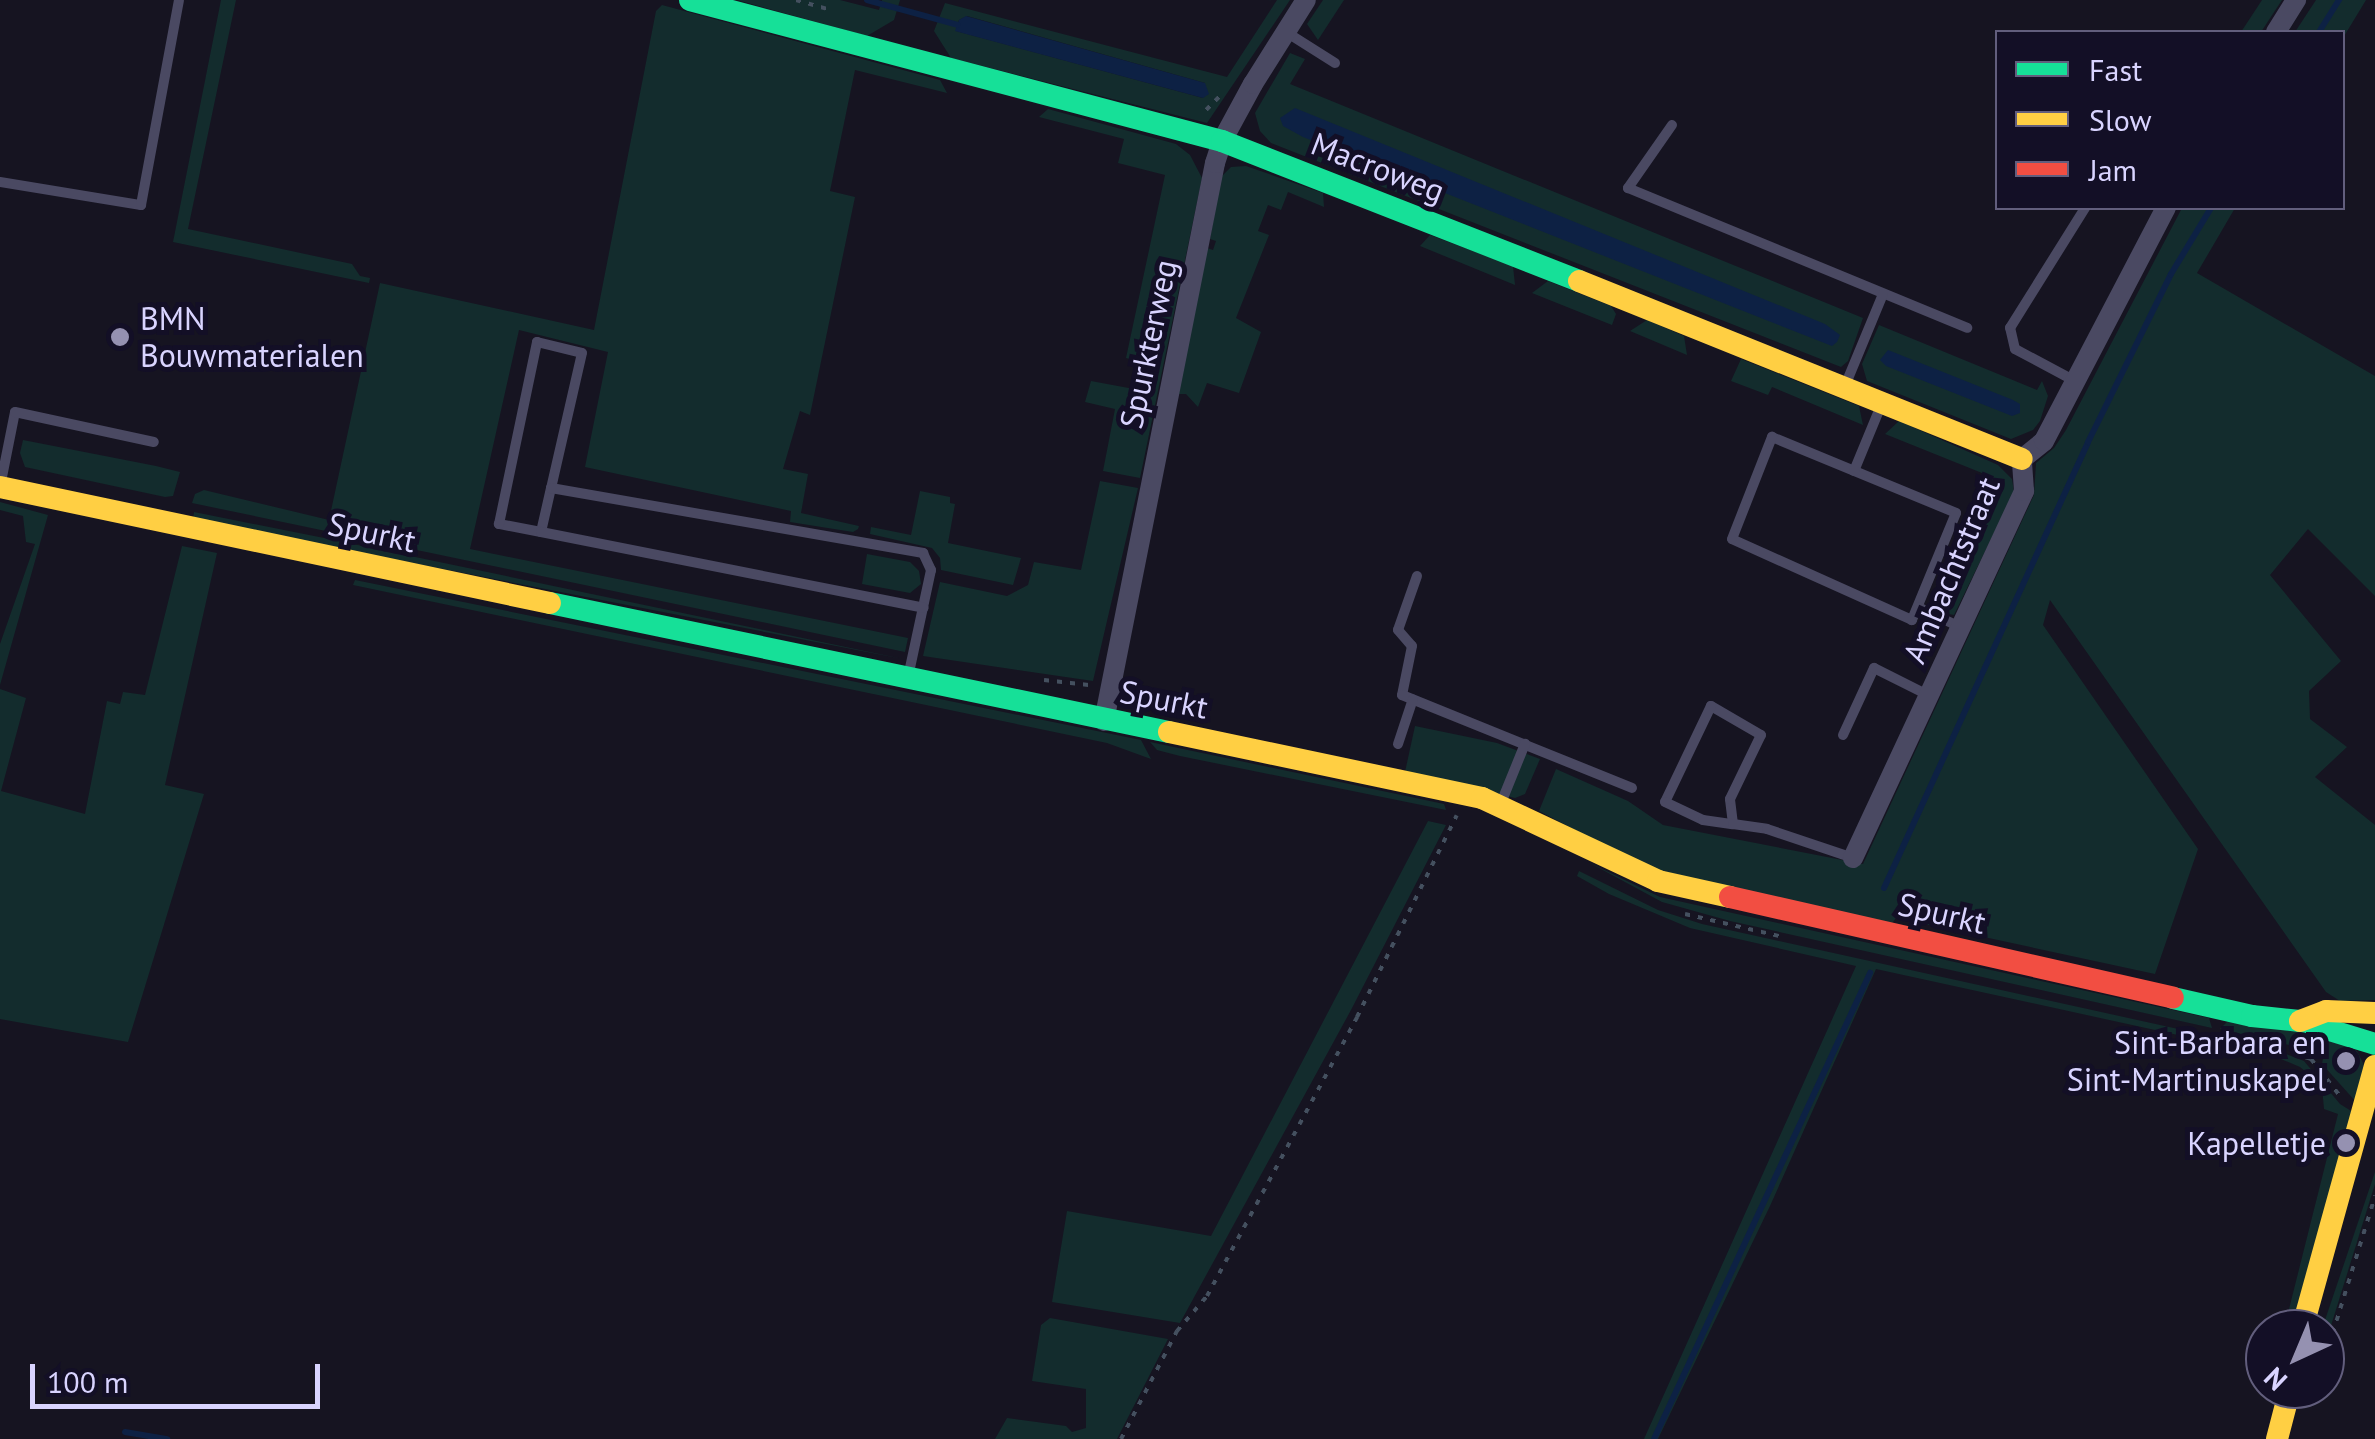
<!DOCTYPE html>
<style>
body{margin:0}
#map{position:relative;width:2375px;height:1439px;overflow:hidden;background:#161421;font-family:"PT Sans",sans-serif}
div>[style]{position:absolute}
[style*='--x']{left:calc(var(--x)*1px);top:calc(var(--y)*1px);width:calc(var(--w)*1px);rotate:calc(var(--a)*1deg)}
.green>*{inset:0;background:#132c2d}
.water>*{inset:0;background:#0d2144}
.stream>*{height:6px;margin:-3px;padding:0 3px;transform-origin:3px;border-radius:3px;background:#0d2144}
.path>*{height:4px;margin-top:-2px;transform-origin:0;background:repeating-linear-gradient(90deg,#44505f 0 5px,transparent 0 13px)}
.lane>*{height:10px;margin:-5px;padding:0 5px;transform-origin:5px;border-radius:5px;background:#4a4962}
.street>*{height:20px;margin:-10px;padding:0 10px;transform-origin:10px;border-radius:10px;background:#4a4962}
.fast>*{height:22px;margin:-11px;padding:0 11px;transform-origin:11px;border-radius:11px;background:#16e098}
.slow>*{height:22px;margin:-11px;padding:0 11px;transform-origin:11px;border-radius:11px;background:#ffcf43}
.jam>*{height:22px;margin:-11px;padding:0 11px;transform-origin:11px;border-radius:11px;background:#f24e42}
.dots>*{width:28px;height:28px;translate:-50% -50%;box-sizing:border-box;border:5px solid #130f26;border-radius:50%}
span{translate:-50% -50%;white-space:nowrap;text-align:center;line-height:1.15;-webkit-text-stroke:10px #130f26;paint-order:stroke}
.street-label{font-size:32px;color:#d9d4ff}
.poi-label{font-size:32px;color:#d9d4ff}
.left{translate:0 -50%;text-align:left}
.right{translate:-100% -50%;text-align:right}
.legend{position:absolute;left:1995px;top:30px;width:350px;height:180px;box-sizing:border-box;background:#130f26;border:2px solid #625e7d;margin:0;padding:12px 18px;list-style:none;font-size:30px;color:#d9d4ff}
.legend li{display:flex;align-items:center;gap:20px;height:50px}
.legend b{width:50px;border:2px solid #625e7d}
.north{position:absolute;left:2245px;top:1309px;width:100px;height:100px;box-sizing:border-box;background:#130f26;border:2px solid #625e7d;border-radius:50%;rotate:224deg;font-size:28px;font-weight:700;line-height:40px;text-align:center;color:#d9d4ff}
.north::after{content:'';display:block;margin:auto;width:35px;height:45px;background:#9591b1;clip-path:polygon(50% 0,100% 100%,50% 72%,0 100%)}
.scale{position:absolute;left:30px;top:1364px;width:290px;height:45px;box-sizing:border-box;border:5px solid #d9d4ff;border-top:0;padding-left:12px;font-size:30px;line-height:35px;white-space:nowrap;color:#d9d4ff;-webkit-text-stroke:8px #130f26;paint-order:stroke}
</style>
<div id="map">
<div class="green">
<i style="clip-path:polygon(221px 0,236px 0,188px 229px,352px 264px,360px 276px,370px 278px,369px 283px,173px 242px)"></i>
<i style="clip-path:polygon(737px 0,840px 0,879px 10px,882px 0,900px 0,894px 20px,867px 36px)"></i>
<i style="clip-path:polygon(evenodd,1277px 0,1290px 0,1207px 123px,951px 58px,934px 31px,945px 3px,1227px 77px,1277px 0,967px 16px,1205px 83px,1203px 98px,956px 31px,959px 20px,967px 16px)"></i>
<i style="clip-path:polygon(1323px 0,1344px 0,1318px 40px,1307px 24px)"></i>
<i style="clip-path:polygon(2262px 0,2282px 0,2261px 32px,2241px 32px)"></i>
<i style="clip-path:polygon(2316px 0,2366px 0,2343px 38px,2342px 32px,2295px 32px)"></i>
<i style="clip-path:polygon(662px 5px,940px 80px,947px 93px,855px 70px,830px 191px,855px 197px,810px 415px,800px 411px,783px 469px,808px 474px,801px 513px,859px 526px,858px 529px,853px 532px,790px 522px,791px 511px,585px 467px,608px 352px,519px 330px,470px 549px,908px 638px,905px 652px,192px 503px,195px 494px,204px 490px,329px 520px,380px 283px,594px 330px,656px 11px)"></i>
<i style="clip-path:polygon(1290px 53px,1305px 59px,1290px 84px,1863px 318px,1848px 361px,1841px 367px,1271px 143px,1260px 131px,1255px 113px)"></i>
<i style="clip-path:polygon(1048px 109px,1176px 144px,1190px 155px,1202px 178px,1140px 478px,1103px 471px,1115px 409px,1085px 402px,1091px 381px,1134px 389px,1140px 362px,1126px 358px,1165px 175px,1118px 163px,1124px 139px,1039px 117px)"></i>
<i style="clip-path:polygon(1246px 166px,1323px 193px,1324px 207px,1288px 192px,1281px 210px,1268px 205px,1258px 231px,1269px 235px,1236px 318px,1261px 332px,1239px 393px,1207px 383px,1198px 407px,1186px 394px,1177px 394px,1207px 248px,1213px 250px,1216px 241px,1210px 239px,1221px 177px,1231px 167px)"></i>
<i style="clip-path:polygon(2182px 208px,2235px 208px,2197px 273px,2375px 376px,2375px 596px,2308px 529px,2270px 575px,2341px 661px,2309px 691px,2310px 719px,2347px 747px,2315px 777px,2375px 825px,2375px 1000px,2340px 1001px,2326px 992px,2050px 600px,2043px 625px,2198px 849px,2155px 974px,1896px 918px,1890px 926px,1646px 867px,1539px 811px,1556px 769px,1628px 801px,1663px 825px,1863px 864px,2034px 495px,2036px 463px,2054px 448px,2066px 430px)"></i>
<i style="clip-path:polygon(1430px 235px,1513px 266px,1515px 285px,1420px 246px)"></i>
<i style="clip-path:polygon(1548px 281px,1611px 306px,1616px 314px,1612px 325px,1532px 293px)"></i>
<i style="clip-path:polygon(1647px 320px,1684px 336px,1687px 355px,1630px 331px)"></i>
<i style="clip-path:polygon(1879px 325px,2037px 390px,2042px 381px,2048px 396px,2040px 421px,2033px 430px,2011px 439px,1867px 381px,1862px 364px)"></i>
<i style="clip-path:polygon(1741px 359px,1859px 406px,1863px 425px,1772px 387px,1768px 395px,1731px 381px)"></i>
<i style="clip-path:polygon(1899px 421px,1998px 465px,2012px 479px,2014px 492px,1954px 615px,1944px 613px,1988px 499px,1976px 494px,1982px 473px,1885px 434px)"></i>
<i style="clip-path:polygon(23px 440px,156px 466px,180px 472px,173px 496px,165px 497px,25px 467px,20px 453px)"></i>
<i style="clip-path:polygon(1100px 481px,1138px 488px,1093px 681px,923px 656px,940px 582px,1007px 596px,1028px 585px,1034px 562px,1081px 570px)"></i>
<i style="clip-path:polygon(920px 491px,950px 497px,950px 503px,955px 504px,948px 543px,1021px 558px,1013px 585px,941px 570px,940px 558px,932px 548px,870px 534px,871px 527px,911px 535px)"></i>
<i style="clip-path:polygon(0 502px,48px 515px,0 685px,0 644px,35px 544px,26px 542px,23px 516px,0 510px)"></i>
<i style="clip-path:polygon(194px 512px,324px 538px,903px 659px,193px 520px)"></i>
<i style="clip-path:polygon(182px 546px,217px 553px,165px 785px,204px 794px,128px 1042px,0 1019px,0 689px,26px 698px,1px 791px,85px 814px,107px 701px,120px 704px,123px 692px,145px 695px)"></i>
<i style="clip-path:polygon(867px 554px,910px 562px,919px 571px,921px 584px,910px 593px,862px 584px)"></i>
<i style="clip-path:polygon(355px 580px,1141px 740px,1151px 759px,1107px 743px,353px 585px)"></i>
<i style="clip-path:polygon(1415px 726px,1497px 743px,1540px 759px,1525px 794px,1515px 798px,1405px 772px)"></i>
<i style="clip-path:polygon(1150px 742px,1444px 804px,1446px 810px,1180px 756px,1157px 750px)"></i>
<i style="clip-path:polygon(1428px 821px,1446px 825px,1351px 1010px,1180px 1323px,1052px 1302px,1067px 1211px,1211px 1236px)"></i>
<i style="clip-path:polygon(1588px 862px,1660px 897px,2209px 1018px,2212px 1028px,1730px 921px,1662px 902px)"></i>
<i style="clip-path:polygon(1579px 871px,1658px 910px,1702px 924px,2278px 1051px,2304px 1061px,2340px 1104px,2356px 1114px,2296px 1329px,2284px 1329px,2338px 1114px,2324px 1109px,2322px 1087px,2316px 1080px,2300px 1067px,2274px 1056px,1876px 969px,1770px 1206px,1658px 1439px,1644px 1439px,1856px 966px,1690px 928px,1609px 894px,1577px 876px)"></i>
<i style="clip-path:polygon(2228px 1021px,2321px 1034px,2317px 1058px,2298px 1047px,2220px 1029px)"></i>
<i style="clip-path:polygon(2327px 1035px,2357px 1051px,2365px 1067px,2357px 1103px,2322px 1064px)"></i>
<i style="clip-path:polygon(2375px 1172px,2375px 1184px,2325px 1345px,2322px 1329px)"></i>
<i style="clip-path:polygon(1050px 1318px,1168px 1339px,1117px 1439px,995px 1439px,1007px 1418px,1066px 1426px,1072px 1432px,1086px 1428px,1086px 1389px,1032px 1381px,1041px 1325px)"></i>
</div>
<div class="water">
<i style="clip-path:polygon(966px 16px,1205px 83px,1209px 94px,1203px 98px,955px 31px,959px 20px)"></i>
<i style="clip-path:polygon(1295px 108px,1825px 324px,1840px 335px,1837px 342px,1832px 346px,1303px 137px,1283px 126px,1280px 118px)"></i>
<i style="clip-path:polygon(1888px 350px,2013px 400px,2020px 404px,2020px 413px,2012px 416px,1886px 366px,1880px 360px)"></i>
</div>
<div class="stream">
<i style="--x:867;--y:0;--w:94;--a:15.4"></i>
<i style="--x:2319;--y:32;--w:38;--a:-58"></i>
<i style="--x:1884;--y:888;--w:490;--a:-65.4"></i>
<i style="--x:2088;--y:442;--w:187;--a:-63.7"></i>
<i style="--x:2171;--y:274;--w:77;--a:-58.8"></i>
<i style="--x:125;--y:1432;--w:43;--a:9.5"></i>
<i style="--x:1654;--y:1439;--w:514;--a:-65.13"></i>
</div>
<div class="path">
<i style="--x:796;--y:0;--w:35;--a:16"></i>
<i style="--x:1206;--y:110;--w:24;--a:-45"></i>
<i style="--x:1044;--y:680;--w:45;--a:6.3"></i>
<i style="--x:1128;--y:693;--w:18;--a:13"></i>
<i style="--x:1146;--y:697;--w:6;--a:51"></i>
<i style="--x:1685;--y:914;--w:101;--a:13.2"></i>
<i style="--x:2256;--y:1043;--w:57;--a:16.2"></i>
<i style="--x:2311;--y:1059;--w:47;--a:51.9"></i>
<i style="--x:2325;--y:1358;--w:170;--a:-72.8"></i>
<i style="--x:1121;--y:1439;--w:122;--a:-62.6"></i>
<i style="--x:1177;--y:1331;--w:46;--a:-49.4"></i>
<i style="--x:1207;--y:1296;--w:317;--a:-61.7"></i>
<i style="--x:1357;--y:1017;--w:225;--a:-63.7"></i>
</div>
<div class="lane">
<i style="--x:1286;--y:32;--w:58;--a:32.3"></i>
<i style="--x:1672;--y:125;--w:77;--a:124.9"></i>
<i style="--x:1628;--y:188;--w:367;--a:22.4"></i>
<i style="--x:0;--y:182;--w:143;--a:9.3"></i>
<i style="--x:141;--y:205;--w:208;--a:-79.5"></i>
<i style="--x:1847;--y:381;--w:94;--a:-67.5"></i>
<i style="--x:2075;--y:381;--w:68;--a:-151.9"></i>
<i style="--x:2015;--y:349;--w:22;--a:-103"></i>
<i style="--x:2010;--y:328;--w:142;--a:-58"></i>
<i style="--x:1772;--y:437;--w:199;--a:22.4"></i>
<i style="--x:1956;--y:513;--w:116;--a:112.4"></i>
<i style="--x:1912;--y:620;--w:197;--a:-155.8"></i>
<i style="--x:1732;--y:539;--w:110;--a:-68.6"></i>
<i style="--x:1854;--y:471;--w:74;--a:-67.6"></i>
<i style="--x:1;--y:482;--w:71;--a:-78.7"></i>
<i style="--x:15;--y:412;--w:142;--a:12.2"></i>
<i style="--x:551;--y:488;--w:45;--a:102.8"></i>
<i style="--x:541;--y:532;--w:43;--a:-169.2"></i>
<i style="--x:499;--y:524;--w:186;--a:-78.2"></i>
<i style="--x:537;--y:342;--w:46;--a:13.7"></i>
<i style="--x:582;--y:353;--w:139;--a:102.9"></i>
<i style="--x:551;--y:488;--w:378;--a:9.9"></i>
<i style="--x:923;--y:553;--w:19;--a:65"></i>
<i style="--x:931;--y:570;--w:105;--a:102.1"></i>
<i style="--x:541;--y:532;--w:390;--a:11.2"></i>
<i style="--x:1417;--y:576;--w:57;--a:109.4"></i>
<i style="--x:1398;--y:630;--w:21;--a:49"></i>
<i style="--x:1412;--y:646;--w:50;--a:101.5"></i>
<i style="--x:1402;--y:695;--w:248;--a:22"></i>
<i style="--x:1918;--y:607;--w:47;--a:25.5"></i>
<i style="--x:1843;--y:735;--w:74;--a:-65.2"></i>
<i style="--x:1874;--y:668;--w:60;--a:26.6"></i>
<i style="--x:1398;--y:744;--w:47;--a:-71.6"></i>
<i style="--x:1501;--y:803;--w:64;--a:-67.9"></i>
<i style="--x:1733;--y:824;--w:25;--a:-97"></i>
<i style="--x:1730;--y:799;--w:71;--a:-64.2"></i>
<i style="--x:1761;--y:735;--w:58;--a:-149.9"></i>
<i style="--x:1711;--y:706;--w:106;--a:115.6"></i>
<i style="--x:1665;--y:802;--w:42;--a:25.3"></i>
<i style="--x:1703;--y:820;--w:30;--a:8"></i>
<i style="--x:1733;--y:824;--w:34;--a:8"></i>
<i style="--x:1767;--y:829;--w:91;--a:18.6"></i>
</div>
<div class="street">
<i style="--x:2276;--y:32;--w:38;--a:-58"></i>
<i style="--x:1104;--y:721;--w:569;--a:-78.75"></i>
<i style="--x:1215;--y:163;--w:23;--a:-72"></i>
<i style="--x:1222;--y:141;--w:65;--a:-61.5"></i>
<i style="--x:1253;--y:84;--w:99;--a:-57.8"></i>
<i style="--x:1853;--y:858;--w:405;--a:-65"></i>
<i style="--x:2024;--y:491;--w:32;--a:-94"></i>
<i style="--x:2022;--y:459;--w:28;--a:-39"></i>
<i style="--x:2044;--y:441;--w:263;--a:-62.4"></i>
</div>
<div class="fast">
<i style="--x:690;--y:0;--w:550;--a:14.84"></i>
<i style="--x:1222;--y:141;--w:383;--a:21.4"></i>
<i style="--x:550;--y:603;--w:632;--a:11.77"></i>
<i style="--x:2173;--y:998;--w:81;--a:12.8"></i>
<i style="--x:2252;--y:1016;--w:48;--a:5.9"></i>
<i style="--x:2300;--y:1021;--w:78;--a:17"></i>
</div>
<div class="slow">
<i style="--x:1579;--y:281;--w:477;--a:21.9"></i>
<i style="--x:0;--y:487;--w:562;--a:11.91"></i>
<i style="--x:1169;--y:732;--w:320;--a:11.9"></i>
<i style="--x:1482;--y:798;--w:195;--a:25.2"></i>
<i style="--x:1658;--y:881;--w:74;--a:12.5"></i>
<i style="--x:2300;--y:1021;--w:28;--a:-21"></i>
<i style="--x:2326;--y:1011;--w:49;--a:2.3"></i>
<i style="--x:2302;--y:1329;--w:273;--a:-74.5"></i>
<i style="--x:2277;--y:1439;--w:52;--a:-75.4"></i>
</div>
<div class="jam">
<i style="--x:1730;--y:897;--w:454;--a:12.8"></i>
</div>
<div class="dots">
<i style="left:120px;top:337px;background:#9591b1"></i>
<i style="left:2346px;top:1061px;background:#9591b1"></i>
<i style="left:2346px;top:1143px;background:#9591b1"></i>
</div>
<div class="street-label">
<span style="left:1378px;top:167px;rotate:21deg">Macroweg</span>
<span style="left:1148px;top:344px;rotate:-78deg">Spurkterweg</span>
<span style="left:372px;top:532px;rotate:12deg">Spurkt</span>
<span style="left:1951px;top:570px;rotate:-67deg">Ambachtstraat</span>
<span style="left:1164px;top:699px;rotate:11deg">Spurkt</span>
<span style="left:1942px;top:913px;rotate:13deg">Spurkt</span>
</div>
<div class="poi-label">
<span class="left" style="left:140px;top:337px">BMN<br>Bouwmaterialen</span>
<span class="right" style="left:2326px;top:1061px">Sint-Barbara en<br>Sint-Martinuskapel</span>
<span class="right" style="left:2326px;top:1143px">Kapelletje</span>
</div>
<ul class="legend">
<li><b style="height:12px;background:#16e098"></b>Fast</li>
<li><b style="height:12px;background:#ffcf43"></b>Slow</li>
<li><b style="height:12px;background:#f24e42"></b>Jam</li>
</ul>
<div class="north">N</div>
<div class="scale">100 m</div>
</div>
